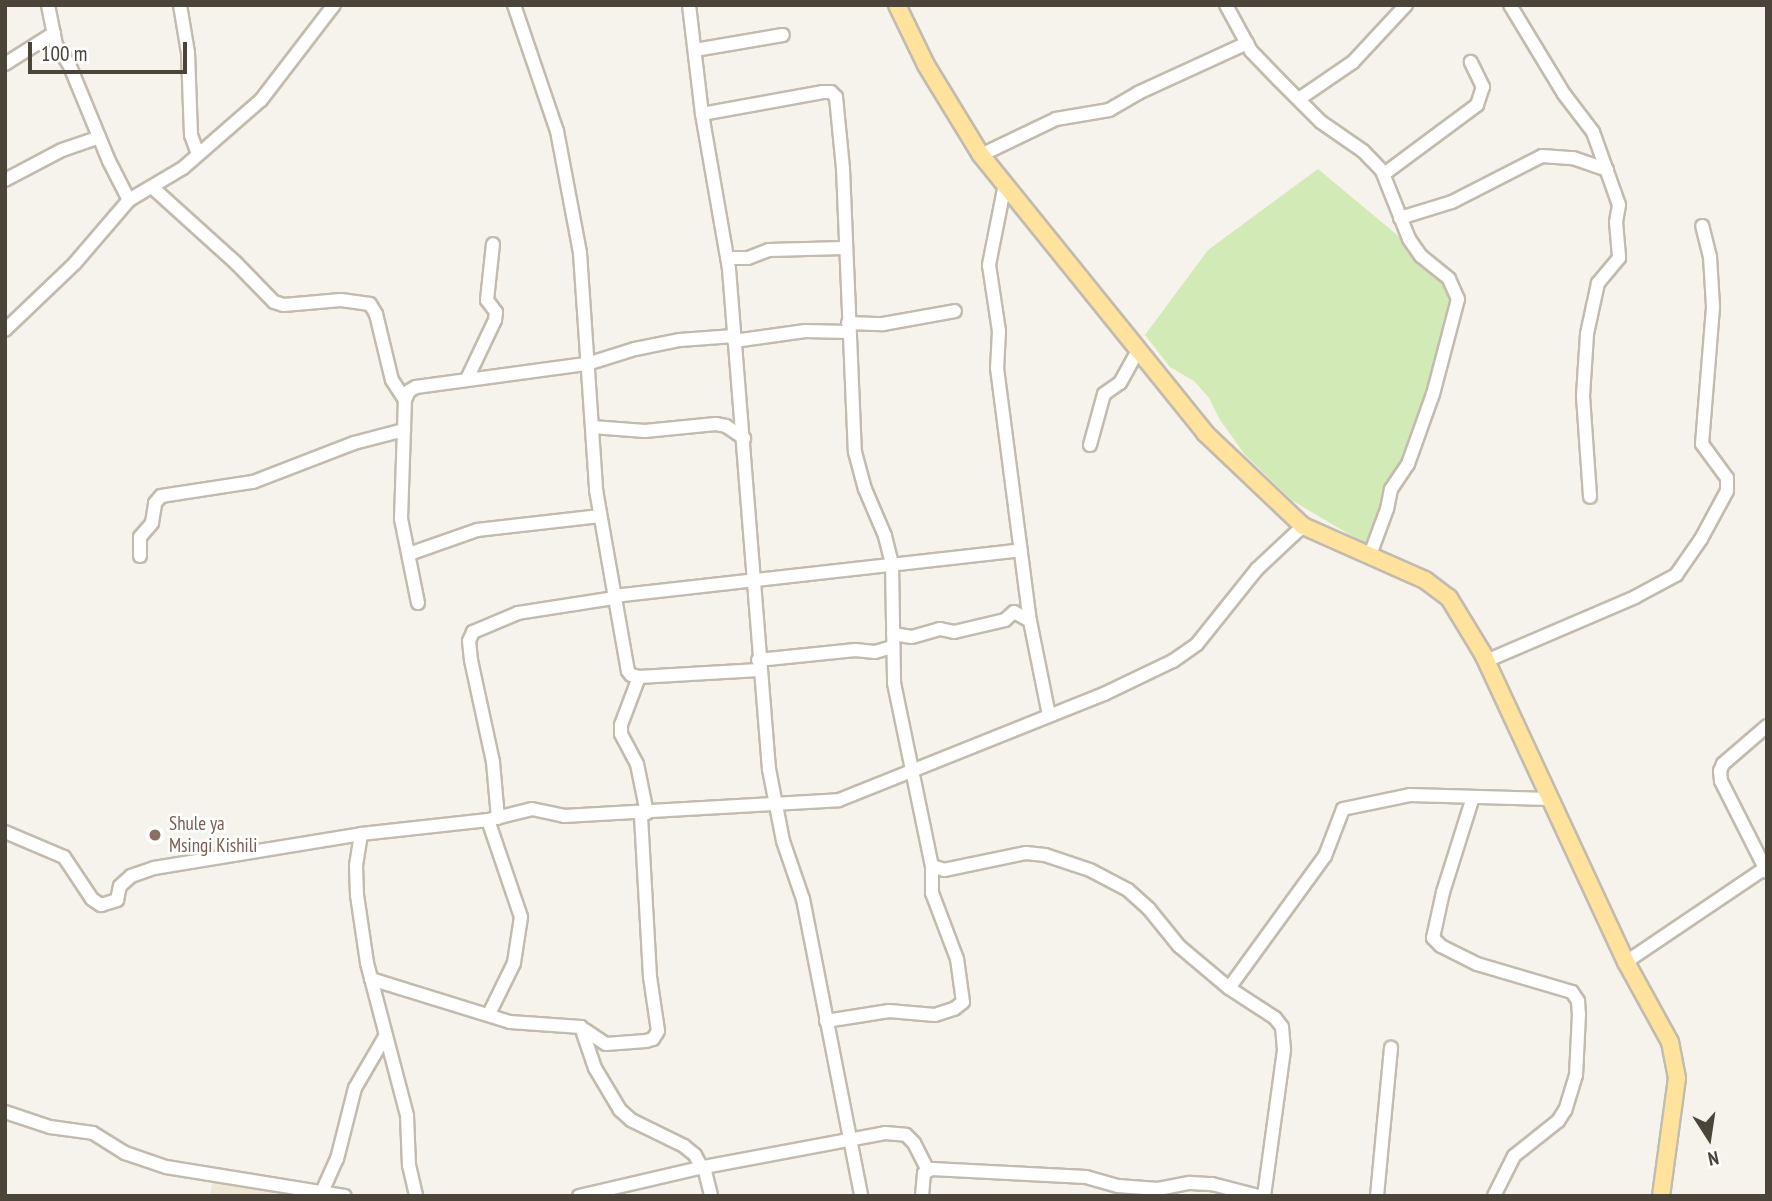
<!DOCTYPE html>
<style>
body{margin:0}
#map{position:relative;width:1772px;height:1201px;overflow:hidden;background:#f6f3ec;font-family:"PT Sans Narrow",sans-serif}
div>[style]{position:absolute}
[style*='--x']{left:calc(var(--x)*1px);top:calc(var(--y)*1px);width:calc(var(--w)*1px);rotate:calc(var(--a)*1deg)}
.education>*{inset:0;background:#efe8d6}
.green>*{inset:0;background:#d2eab5}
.roads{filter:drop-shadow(2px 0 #c2bbae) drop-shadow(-2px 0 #c2bbae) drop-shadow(0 2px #c2bbae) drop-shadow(0 -2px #c2bbae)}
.minor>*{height:12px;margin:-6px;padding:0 6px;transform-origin:6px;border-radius:6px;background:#fff}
.major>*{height:16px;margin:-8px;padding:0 8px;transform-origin:8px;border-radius:8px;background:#ffe39c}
.dots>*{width:19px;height:19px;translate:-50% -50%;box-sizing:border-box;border:4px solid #fff;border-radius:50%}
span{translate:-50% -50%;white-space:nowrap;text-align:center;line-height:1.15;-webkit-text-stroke:5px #fff;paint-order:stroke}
.education-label{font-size:19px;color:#785e54}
.left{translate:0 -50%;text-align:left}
.frame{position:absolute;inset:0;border:7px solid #4b4439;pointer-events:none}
.north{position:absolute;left:1674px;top:1103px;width:70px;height:70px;-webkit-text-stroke:5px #fff;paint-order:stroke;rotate:168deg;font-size:19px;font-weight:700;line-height:28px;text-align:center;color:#4b4439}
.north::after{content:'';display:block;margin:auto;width:24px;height:32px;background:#4b4439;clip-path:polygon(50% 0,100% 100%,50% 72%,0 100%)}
.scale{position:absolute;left:28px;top:42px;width:159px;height:32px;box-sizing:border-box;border:4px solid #4b4439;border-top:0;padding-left:9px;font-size:21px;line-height:24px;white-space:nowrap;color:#4b4439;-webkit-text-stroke:5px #fff;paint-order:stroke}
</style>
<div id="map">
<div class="education">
<i style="clip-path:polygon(213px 1179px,301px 1196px,210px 1196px)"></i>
</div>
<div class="green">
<i style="clip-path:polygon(1318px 169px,1396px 234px,1458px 295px,1420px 439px,1398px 464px,1374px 549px,1293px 501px,1245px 455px,1220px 420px,1209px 398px,1194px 381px,1170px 367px,1145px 335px,1208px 250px)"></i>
</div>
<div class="roads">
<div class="minor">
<i style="--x:48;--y:5;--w:41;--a:78.7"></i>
<i style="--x:56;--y:45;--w:23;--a:56"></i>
<i style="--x:69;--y:64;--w:105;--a:67.6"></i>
<i style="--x:109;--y:161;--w:44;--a:62.9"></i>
<i style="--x:180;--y:5;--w:49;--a:80.5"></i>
<i style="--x:188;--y:53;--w:82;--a:87.9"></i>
<i style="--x:191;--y:135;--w:20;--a:70"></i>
<i style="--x:514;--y:5;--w:133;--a:71.2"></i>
<i style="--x:557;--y:131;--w:124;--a:79.3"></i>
<i style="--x:580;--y:253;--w:238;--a:86.1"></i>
<i style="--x:596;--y:490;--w:184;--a:80"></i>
<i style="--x:628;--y:671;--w:5;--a:53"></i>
<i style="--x:631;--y:675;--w:8;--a:14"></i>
<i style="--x:639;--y:677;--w:120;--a:-3.3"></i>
<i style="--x:689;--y:5;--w:110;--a:83.2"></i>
<i style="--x:702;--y:114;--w:157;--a:80.1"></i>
<i style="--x:729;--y:269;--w:502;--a:85.43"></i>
<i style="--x:769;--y:769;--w:73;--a:79"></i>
<i style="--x:783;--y:841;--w:61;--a:71"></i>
<i style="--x:803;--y:899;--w:303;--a:78.9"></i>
<i style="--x:1226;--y:5;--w:52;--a:61.5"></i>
<i style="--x:1251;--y:51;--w:40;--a:46"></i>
<i style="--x:1279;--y:80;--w:59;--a:45"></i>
<i style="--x:1321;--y:122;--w:51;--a:34.6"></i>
<i style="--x:1363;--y:151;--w:28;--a:46"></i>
<i style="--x:1382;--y:171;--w:73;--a:68.3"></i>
<i style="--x:1409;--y:239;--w:21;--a:55"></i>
<i style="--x:1421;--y:256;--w:36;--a:39"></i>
<i style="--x:1449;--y:279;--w:22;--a:66"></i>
<i style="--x:1458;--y:299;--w:98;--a:104.7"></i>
<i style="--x:1433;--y:394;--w:74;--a:109.7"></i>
<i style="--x:1408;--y:464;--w:30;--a:124"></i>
<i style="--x:1391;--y:489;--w:20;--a:101"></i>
<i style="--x:1387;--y:509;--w:49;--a:110.3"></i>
<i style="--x:1510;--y:5;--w:104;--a:58.8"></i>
<i style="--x:1564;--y:94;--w:48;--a:52.7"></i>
<i style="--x:1593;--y:132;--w:77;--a:70.4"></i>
<i style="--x:1619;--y:205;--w:17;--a:100"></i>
<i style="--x:1616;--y:222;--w:36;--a:85"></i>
<i style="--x:1619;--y:258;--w:33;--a:130"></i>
<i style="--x:1598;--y:283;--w:52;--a:102.2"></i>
<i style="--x:1587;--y:334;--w:62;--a:93.7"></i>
<i style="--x:1583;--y:396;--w:101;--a:86"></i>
<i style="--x:695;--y:50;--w:89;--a:-9.7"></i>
<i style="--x:5;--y:64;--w:58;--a:-32.3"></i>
<i style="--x:1299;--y:99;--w:65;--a:-34.4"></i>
<i style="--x:1353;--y:62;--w:78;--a:-47.1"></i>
<i style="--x:702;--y:114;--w:123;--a:-10.3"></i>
<i style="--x:823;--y:92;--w:8;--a:0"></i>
<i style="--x:831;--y:92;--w:7;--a:45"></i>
<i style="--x:836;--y:97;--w:72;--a:84.4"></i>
<i style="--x:843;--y:169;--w:283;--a:87.6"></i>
<i style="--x:855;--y:452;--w:38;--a:75"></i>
<i style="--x:865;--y:489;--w:51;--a:66.9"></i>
<i style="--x:885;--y:536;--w:29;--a:76"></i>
<i style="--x:892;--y:564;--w:119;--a:89"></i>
<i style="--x:894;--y:683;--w:187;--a:78.3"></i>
<i style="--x:932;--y:866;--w:13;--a:18"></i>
<i style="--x:944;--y:870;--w:84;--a:-11.7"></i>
<i style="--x:1026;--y:853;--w:19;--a:6"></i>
<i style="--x:1045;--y:855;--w:47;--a:18.4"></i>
<i style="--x:1090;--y:870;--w:43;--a:27.8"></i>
<i style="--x:1128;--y:890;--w:28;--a:42"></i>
<i style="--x:1149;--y:909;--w:48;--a:51"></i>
<i style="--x:1179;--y:946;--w:65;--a:40"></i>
<i style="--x:1229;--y:988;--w:55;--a:33.1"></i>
<i style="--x:1275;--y:1018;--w:11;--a:52"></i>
<i style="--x:1282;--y:1027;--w:23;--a:85"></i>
<i style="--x:1284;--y:1050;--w:147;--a:97.8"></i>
<i style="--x:981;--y:155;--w:83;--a:-25.6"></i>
<i style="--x:1056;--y:119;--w:54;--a:-9.6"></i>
<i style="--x:1109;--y:110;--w:34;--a:-30"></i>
<i style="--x:1138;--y:93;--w:120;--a:-24.6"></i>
<i style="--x:1384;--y:174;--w:116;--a:-36.6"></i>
<i style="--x:1477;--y:105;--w:19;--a:-72"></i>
<i style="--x:1483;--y:87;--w:28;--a:-116"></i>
<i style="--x:5;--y:180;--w:64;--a:-27.8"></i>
<i style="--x:62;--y:150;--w:39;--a:-19"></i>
<i style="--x:1005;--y:184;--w:83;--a:101.2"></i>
<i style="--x:989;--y:265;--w:67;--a:81.4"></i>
<i style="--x:999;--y:331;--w:37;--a:93"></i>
<i style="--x:997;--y:368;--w:255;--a:82.6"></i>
<i style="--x:1030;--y:621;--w:96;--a:78.6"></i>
<i style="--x:153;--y:188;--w:110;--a:42.1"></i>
<i style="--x:235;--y:262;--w:56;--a:45.7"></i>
<i style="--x:274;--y:302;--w:10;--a:17"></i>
<i style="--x:284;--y:305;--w:57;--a:-5"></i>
<i style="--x:341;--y:300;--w:29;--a:8"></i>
<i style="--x:370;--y:304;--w:12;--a:59"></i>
<i style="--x:376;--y:314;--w:68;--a:76.4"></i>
<i style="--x:392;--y:380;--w:24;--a:57"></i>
<i style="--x:1400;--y:218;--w:54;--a:-17.1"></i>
<i style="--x:1452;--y:202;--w:101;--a:-27.1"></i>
<i style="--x:1542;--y:156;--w:31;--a:4"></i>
<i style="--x:1573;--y:158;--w:36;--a:19"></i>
<i style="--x:727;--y:258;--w:21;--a:0"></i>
<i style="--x:748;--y:258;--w:22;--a:-21"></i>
<i style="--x:769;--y:250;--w:75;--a:-1.5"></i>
<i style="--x:848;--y:323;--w:35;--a:2"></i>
<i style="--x:883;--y:324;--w:73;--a:-10.2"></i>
<i style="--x:5;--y:330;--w:97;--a:-43.7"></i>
<i style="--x:75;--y:263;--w:83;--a:-49.4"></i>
<i style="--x:129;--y:200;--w:63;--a:-30.7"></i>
<i style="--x:183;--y:168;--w:103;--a:-41.1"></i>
<i style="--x:261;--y:100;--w:120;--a:-52.5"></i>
<i style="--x:734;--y:341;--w:72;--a:-8"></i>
<i style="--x:805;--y:331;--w:44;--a:1.3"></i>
<i style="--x:467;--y:379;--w:65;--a:-64.6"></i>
<i style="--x:495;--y:320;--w:8;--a:-83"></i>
<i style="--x:496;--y:312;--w:15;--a:-127"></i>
<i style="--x:487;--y:300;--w:56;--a:-83.9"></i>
<i style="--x:592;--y:427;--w:53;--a:4.3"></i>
<i style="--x:645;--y:431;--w:71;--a:-5.6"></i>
<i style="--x:716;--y:424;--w:10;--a:11"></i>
<i style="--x:726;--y:426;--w:22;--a:34"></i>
<i style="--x:1090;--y:445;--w:53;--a:-74.6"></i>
<i style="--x:1104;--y:394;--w:19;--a:-35"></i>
<i style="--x:1120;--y:383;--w:38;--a:-61"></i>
<i style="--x:409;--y:554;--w:72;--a:-19.4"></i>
<i style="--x:477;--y:530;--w:124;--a:-6.5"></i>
<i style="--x:140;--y:556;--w:19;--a:-90"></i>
<i style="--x:140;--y:537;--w:18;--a:-49"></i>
<i style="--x:152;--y:523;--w:20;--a:-81"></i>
<i style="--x:155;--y:503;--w:9;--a:-49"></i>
<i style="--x:161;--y:496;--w:93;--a:-8.7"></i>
<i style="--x:253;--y:482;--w:108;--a:-21.1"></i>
<i style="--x:354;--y:443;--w:52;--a:-14.6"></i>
<i style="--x:613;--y:596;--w:410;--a:-6.4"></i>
<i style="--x:418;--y:603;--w:86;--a:-101.4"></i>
<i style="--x:401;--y:519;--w:119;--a:-88.1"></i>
<i style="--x:405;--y:400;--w:10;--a:-66"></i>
<i style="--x:409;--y:391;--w:8;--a:-30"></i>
<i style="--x:416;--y:387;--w:173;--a:-7.7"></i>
<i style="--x:587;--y:364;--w:50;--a:-17.4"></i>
<i style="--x:635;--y:349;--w:46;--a:-11.3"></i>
<i style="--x:680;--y:340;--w:54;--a:-4.2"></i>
<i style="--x:893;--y:634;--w:19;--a:9"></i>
<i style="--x:912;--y:637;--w:29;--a:-16"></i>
<i style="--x:940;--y:629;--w:14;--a:12"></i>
<i style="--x:954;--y:632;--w:52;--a:-13.2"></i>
<i style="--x:1005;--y:620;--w:12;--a:-42"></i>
<i style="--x:1014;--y:612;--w:18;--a:29"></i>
<i style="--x:758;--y:660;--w:98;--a:-5.9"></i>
<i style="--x:855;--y:650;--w:20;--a:6"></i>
<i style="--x:875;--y:652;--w:19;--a:-16"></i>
<i style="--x:1486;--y:661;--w:162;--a:-23.2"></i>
<i style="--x:1635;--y:597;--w:47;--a:-28.2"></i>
<i style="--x:1676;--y:575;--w:44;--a:-55.2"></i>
<i style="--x:1701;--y:539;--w:55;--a:-61.6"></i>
<i style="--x:1727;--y:491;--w:13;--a:-90"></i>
<i style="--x:1727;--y:478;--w:42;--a:-126.3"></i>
<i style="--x:1702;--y:444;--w:138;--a:-85.4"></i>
<i style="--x:1713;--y:306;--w:49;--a:-93.5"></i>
<i style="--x:1710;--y:257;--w:32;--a:-104"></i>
<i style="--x:639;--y:677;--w:51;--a:110.6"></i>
<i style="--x:621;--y:725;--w:9;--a:90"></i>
<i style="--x:621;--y:734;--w:34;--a:62"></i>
<i style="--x:637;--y:764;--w:50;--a:78.5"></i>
<i style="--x:1767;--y:726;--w:58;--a:139.2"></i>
<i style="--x:1723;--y:764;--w:8;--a:113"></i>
<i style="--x:1720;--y:771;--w:10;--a:84"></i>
<i style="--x:1721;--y:781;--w:102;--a:63.2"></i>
<i style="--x:1473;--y:797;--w:100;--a:107.5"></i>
<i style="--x:1443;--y:892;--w:47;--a:102.3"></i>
<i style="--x:1433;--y:938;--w:11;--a:45"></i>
<i style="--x:1441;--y:946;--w:40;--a:26.6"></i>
<i style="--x:1477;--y:964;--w:99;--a:16.4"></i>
<i style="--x:1572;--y:992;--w:11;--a:56"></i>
<i style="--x:1578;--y:1001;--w:13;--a:86"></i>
<i style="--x:1579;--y:1014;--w:61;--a:92.8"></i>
<i style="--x:1576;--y:1075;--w:37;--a:107"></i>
<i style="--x:1565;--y:1110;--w:13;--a:122"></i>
<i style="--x:1558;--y:1121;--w:56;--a:141.5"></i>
<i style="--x:1514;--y:1156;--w:45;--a:116.6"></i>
<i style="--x:498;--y:818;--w:56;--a:-95.1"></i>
<i style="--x:493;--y:762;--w:104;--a:-102.2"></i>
<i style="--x:471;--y:660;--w:19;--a:-96"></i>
<i style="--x:469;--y:641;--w:10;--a:-66"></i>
<i style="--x:473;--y:632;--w:49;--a:-22.9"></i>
<i style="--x:518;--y:613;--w:97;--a:-8.9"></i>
<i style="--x:488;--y:820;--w:102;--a:71.2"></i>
<i style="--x:521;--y:917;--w:47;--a:98.7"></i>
<i style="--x:514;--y:963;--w:57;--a:116.1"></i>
<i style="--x:5;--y:832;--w:64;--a:23"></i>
<i style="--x:64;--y:857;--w:50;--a:56.3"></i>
<i style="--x:92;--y:899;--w:11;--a:34"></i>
<i style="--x:101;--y:905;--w:17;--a:-17"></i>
<i style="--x:117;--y:900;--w:14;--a:-78"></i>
<i style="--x:120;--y:886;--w:15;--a:-42"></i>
<i style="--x:131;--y:876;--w:24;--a:-19"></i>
<i style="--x:154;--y:868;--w:210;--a:-9.3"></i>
<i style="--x:361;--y:834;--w:128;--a:-6.3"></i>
<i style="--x:488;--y:820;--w:45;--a:-14"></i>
<i style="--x:532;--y:809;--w:33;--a:12"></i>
<i style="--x:564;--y:816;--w:275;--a:-3.3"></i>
<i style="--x:839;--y:800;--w:285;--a:-21.8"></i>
<i style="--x:1104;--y:694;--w:76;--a:-25.6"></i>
<i style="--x:1173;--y:661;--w:29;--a:-35"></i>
<i style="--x:1197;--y:644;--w:96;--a:-51.3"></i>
<i style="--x:1257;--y:569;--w:63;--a:-43.1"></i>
<i style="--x:361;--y:834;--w:32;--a:99"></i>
<i style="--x:356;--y:866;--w:29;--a:88"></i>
<i style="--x:357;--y:895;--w:69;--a:81.6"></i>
<i style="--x:367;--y:963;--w:158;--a:75.3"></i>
<i style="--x:407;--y:1116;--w:49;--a:87.7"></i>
<i style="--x:409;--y:1165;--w:32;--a:77"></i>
<i style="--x:1626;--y:962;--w:170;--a:-34"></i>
<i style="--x:371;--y:979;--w:145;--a:17.2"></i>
<i style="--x:510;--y:1022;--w:71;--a:4"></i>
<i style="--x:581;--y:1027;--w:43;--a:71.1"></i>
<i style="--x:595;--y:1068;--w:49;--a:59.2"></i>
<i style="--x:620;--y:1110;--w:15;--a:42"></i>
<i style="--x:631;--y:1120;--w:59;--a:26.1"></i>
<i style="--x:684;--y:1146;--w:14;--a:39"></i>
<i style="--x:695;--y:1155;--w:15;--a:62"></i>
<i style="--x:1229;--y:988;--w:163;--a:-54"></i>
<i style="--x:1325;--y:856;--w:50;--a:-69"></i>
<i style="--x:1343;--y:809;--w:68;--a:-11.8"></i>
<i style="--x:1410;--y:795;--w:139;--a:1.6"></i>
<i style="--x:826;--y:1021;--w:64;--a:-9"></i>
<i style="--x:889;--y:1011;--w:46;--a:5"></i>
<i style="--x:935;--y:1015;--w:20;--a:-18"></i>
<i style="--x:954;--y:1009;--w:11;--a:-38"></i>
<i style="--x:963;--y:1002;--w:43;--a:-97.9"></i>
<i style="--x:957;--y:959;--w:71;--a:-110.7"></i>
<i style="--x:932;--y:893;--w:27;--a:-90"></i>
<i style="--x:585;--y:1030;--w:25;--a:34"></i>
<i style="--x:606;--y:1044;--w:40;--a:-4.3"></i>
<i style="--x:646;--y:1041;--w:7;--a:-16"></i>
<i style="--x:653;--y:1039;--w:9;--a:-58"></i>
<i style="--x:658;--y:1031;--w:55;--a:-98.4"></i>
<i style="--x:650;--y:977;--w:163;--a:-93.2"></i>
<i style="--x:5;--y:1112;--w:47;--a:18.4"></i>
<i style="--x:50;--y:1127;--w:43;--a:7.9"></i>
<i style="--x:93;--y:1133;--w:38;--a:32"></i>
<i style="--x:125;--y:1153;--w:43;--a:18.9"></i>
<i style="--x:166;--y:1167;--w:181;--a:9.2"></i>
<i style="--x:704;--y:1167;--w:30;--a:76"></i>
<i style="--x:322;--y:1192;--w:36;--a:-66"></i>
<i style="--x:337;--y:1159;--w:73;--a:-75.8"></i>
<i style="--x:355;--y:1088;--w:61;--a:-59.7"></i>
<i style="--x:579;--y:1196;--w:128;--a:-13.1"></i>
<i style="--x:704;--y:1167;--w:184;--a:-10.6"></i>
<i style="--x:885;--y:1133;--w:21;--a:5"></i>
<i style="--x:906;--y:1135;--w:11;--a:45"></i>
<i style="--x:914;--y:1143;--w:30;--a:63"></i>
<i style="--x:922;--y:1196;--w:23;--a:-85"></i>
<i style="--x:924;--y:1173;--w:9;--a:-27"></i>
<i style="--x:932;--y:1169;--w:154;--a:3"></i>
<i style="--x:1086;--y:1177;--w:33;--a:16"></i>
<i style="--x:1118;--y:1186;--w:40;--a:4.3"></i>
<i style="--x:1158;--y:1189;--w:33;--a:-11"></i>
<i style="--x:1190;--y:1183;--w:22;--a:3"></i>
<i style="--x:1212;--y:1184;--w:48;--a:14.6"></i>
<i style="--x:1377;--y:1196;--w:149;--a:-84.6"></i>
</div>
<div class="major">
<i style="--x:897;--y:5;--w:67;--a:64.2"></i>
<i style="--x:926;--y:65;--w:105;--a:58.6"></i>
<i style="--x:981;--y:155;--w:357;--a:51.1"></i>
<i style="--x:1205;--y:433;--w:135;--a:43.5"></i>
<i style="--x:1303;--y:526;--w:133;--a:23.9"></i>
<i style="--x:1425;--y:580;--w:30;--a:37"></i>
<i style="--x:1449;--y:598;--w:66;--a:58.7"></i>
<i style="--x:1483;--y:654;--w:340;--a:65.1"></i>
<i style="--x:1626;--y:962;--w:91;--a:61.2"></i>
<i style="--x:1670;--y:1042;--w:37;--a:79"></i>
<i style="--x:1677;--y:1078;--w:119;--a:97.7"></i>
</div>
</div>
<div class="dots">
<i style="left:155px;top:835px;background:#8d6e63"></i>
</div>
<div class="education-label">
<span class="left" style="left:169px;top:835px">Shule ya<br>Msingi Kishili</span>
</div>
<div class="frame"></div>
<div class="north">N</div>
<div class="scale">100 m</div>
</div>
